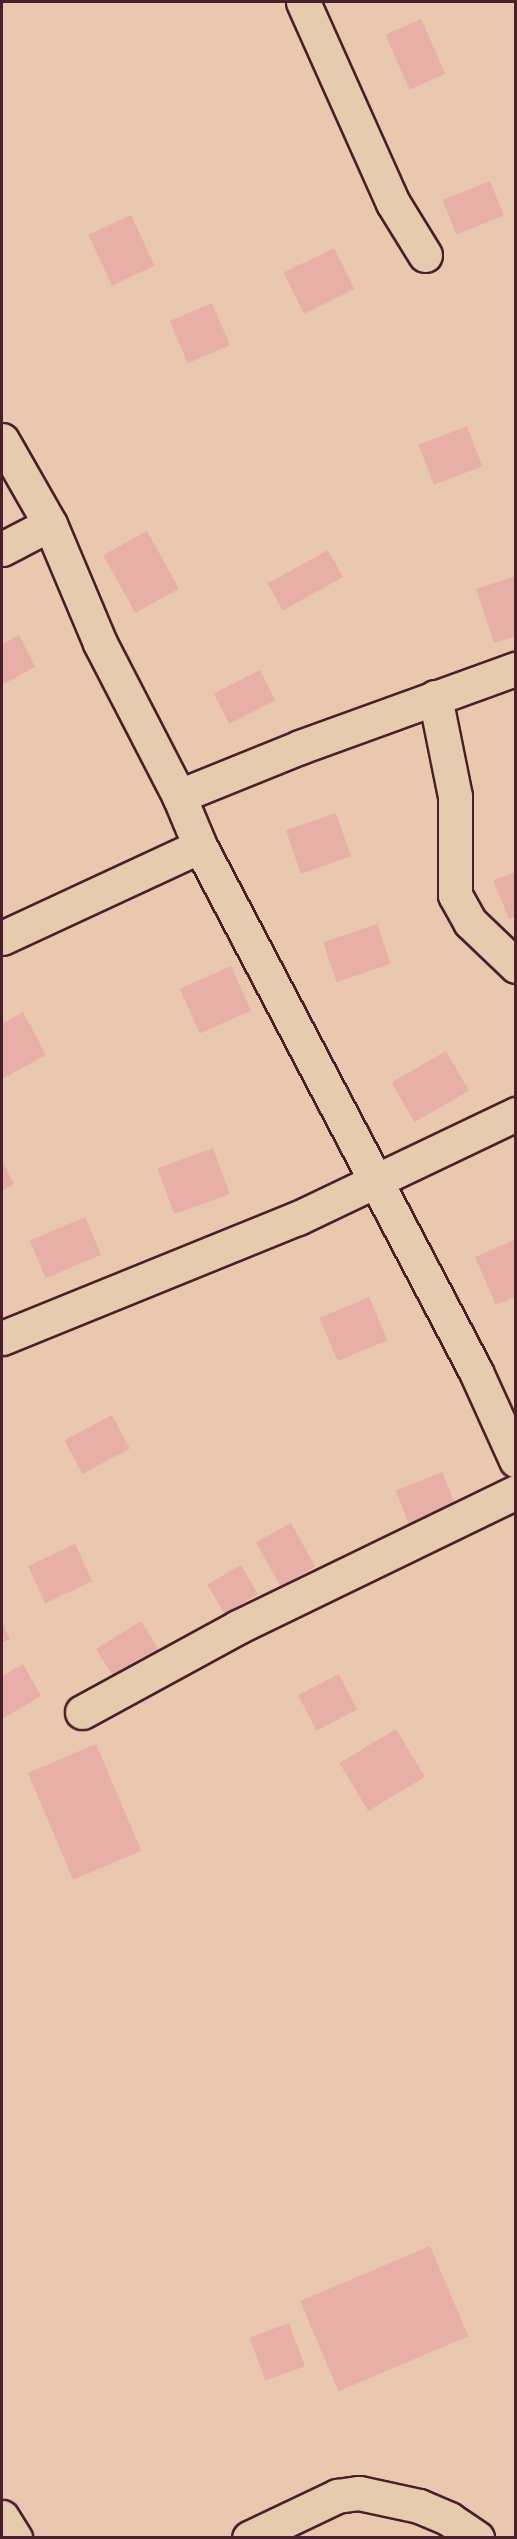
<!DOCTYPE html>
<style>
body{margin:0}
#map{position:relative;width:517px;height:2539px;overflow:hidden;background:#eac8af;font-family:Delius,sans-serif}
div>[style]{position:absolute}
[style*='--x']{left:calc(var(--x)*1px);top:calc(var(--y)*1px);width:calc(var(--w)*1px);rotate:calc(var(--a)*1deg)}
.building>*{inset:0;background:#e8afa8;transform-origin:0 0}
.roads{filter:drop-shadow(2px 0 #4a1f2b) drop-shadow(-2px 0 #4a1f2b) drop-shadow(0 2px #4a1f2b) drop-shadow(0 -2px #4a1f2b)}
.minor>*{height:33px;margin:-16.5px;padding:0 16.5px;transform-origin:16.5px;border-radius:16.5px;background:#e7cbae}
span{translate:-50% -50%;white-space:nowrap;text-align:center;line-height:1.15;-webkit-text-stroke:5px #e7cbae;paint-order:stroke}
.frame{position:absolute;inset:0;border:3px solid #4a1f2b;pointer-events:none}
</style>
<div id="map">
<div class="building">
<i style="left:421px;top:19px;width:60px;height:39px;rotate:66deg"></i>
<i style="left:490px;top:181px;width:37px;height:51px;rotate:68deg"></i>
<i style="left:131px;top:215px;width:56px;height:47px;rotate:65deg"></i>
<i style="left:334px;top:248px;width:46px;height:56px;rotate:64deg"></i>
<i style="left:212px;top:303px;width:46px;height:46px;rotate:67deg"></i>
<i style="left:467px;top:426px;width:43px;height:52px;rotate:69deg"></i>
<i style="left:147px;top:531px;width:66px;height:50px;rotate:61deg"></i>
<i style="left:328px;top:550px;width:31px;height:69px;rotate:61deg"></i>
<i style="clip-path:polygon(516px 576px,516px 636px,494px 643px,476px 589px)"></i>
<i style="clip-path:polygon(19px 635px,35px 667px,2px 685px,2px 644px)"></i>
<i style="left:260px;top:670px;width:34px;height:52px;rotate:63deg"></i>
<i style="left:336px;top:813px;width:46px;height:53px;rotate:71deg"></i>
<i style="clip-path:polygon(516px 872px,516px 917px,509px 919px,493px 880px)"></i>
<i style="left:377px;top:924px;width:42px;height:57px;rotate:71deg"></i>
<i style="left:231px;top:966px;width:49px;height:56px;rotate:66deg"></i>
<i style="clip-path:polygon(23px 1012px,46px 1055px,2px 1079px,2px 1024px)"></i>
<i style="left:446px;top:1051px;width:46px;height:63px;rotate:60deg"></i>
<i style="left:213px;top:1148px;width:49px;height:59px;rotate:70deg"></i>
<i style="clip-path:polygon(2px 1160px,14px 1184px,2px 1191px)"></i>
<i style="left:85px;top:1217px;width:41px;height:60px;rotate:67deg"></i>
<i style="clip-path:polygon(516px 1239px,516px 1296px,496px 1305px,475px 1257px)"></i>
<i style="left:369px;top:1297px;width:47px;height:54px;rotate:67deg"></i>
<i style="left:112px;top:1415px;width:38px;height:54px;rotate:62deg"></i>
<i style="left:442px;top:1472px;width:41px;height:50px;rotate:68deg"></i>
<i style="left:291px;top:1523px;width:50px;height:40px;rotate:61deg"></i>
<i style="left:75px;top:1544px;width:41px;height:52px;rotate:65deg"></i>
<i style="left:241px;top:1565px;width:34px;height:39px;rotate:60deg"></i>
<i style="left:141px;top:1621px;width:41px;height:53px;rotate:58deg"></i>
<i style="clip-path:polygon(2px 1623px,10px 1639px,2px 1643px)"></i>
<i style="clip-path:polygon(23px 1664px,41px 1696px,2px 1719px,2px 1676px)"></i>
<i style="left:339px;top:1674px;width:40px;height:46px;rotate:63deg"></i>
<i style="left:396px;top:1729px;width:56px;height:66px;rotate:59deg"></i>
<i style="left:96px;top:1744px;width:116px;height:74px;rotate:67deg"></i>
<i style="left:430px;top:2246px;width:98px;height:141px;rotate:67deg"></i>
<i style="left:289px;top:2323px;width:46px;height:42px;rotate:70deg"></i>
</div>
<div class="roads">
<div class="minor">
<i style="--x:303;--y:2;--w:220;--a:65.9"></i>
<i style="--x:393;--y:203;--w:61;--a:58.4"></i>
<i style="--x:2;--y:440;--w:97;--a:60.3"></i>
<i style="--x:50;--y:524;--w:129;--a:67.2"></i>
<i style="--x:100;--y:643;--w:172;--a:62.7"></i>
<i style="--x:2;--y:549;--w:54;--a:-27.5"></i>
<i style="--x:435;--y:697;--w:101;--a:78.6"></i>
<i style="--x:455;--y:796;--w:99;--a:90"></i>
<i style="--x:455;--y:895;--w:31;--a:61"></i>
<i style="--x:470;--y:922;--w:64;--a:43.7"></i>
<i style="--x:200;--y:846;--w:594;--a:62.31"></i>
<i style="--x:476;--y:1372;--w:97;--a:65.6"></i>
<i style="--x:2;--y:938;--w:218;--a:-24.9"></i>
<i style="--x:200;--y:846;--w:54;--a:-112.8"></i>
<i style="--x:179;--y:796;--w:131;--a:-22"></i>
<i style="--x:300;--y:747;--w:230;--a:-19.9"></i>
<i style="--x:2;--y:1338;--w:319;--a:-22.1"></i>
<i style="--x:298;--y:1218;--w:242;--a:-25.5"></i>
<i style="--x:82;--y:1712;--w:178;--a:-28.6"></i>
<i style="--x:238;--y:1627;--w:309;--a:-25.9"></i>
<i style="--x:2;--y:2517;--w:25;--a:58"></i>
<i style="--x:249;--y:2538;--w:98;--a:-25.5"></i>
<i style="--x:337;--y:2496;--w:22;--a:-8"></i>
<i style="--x:359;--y:2493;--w:61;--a:12.2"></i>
<i style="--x:419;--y:2506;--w:33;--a:23"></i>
<i style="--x:449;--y:2519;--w:34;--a:34"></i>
</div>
</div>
<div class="frame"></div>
</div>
